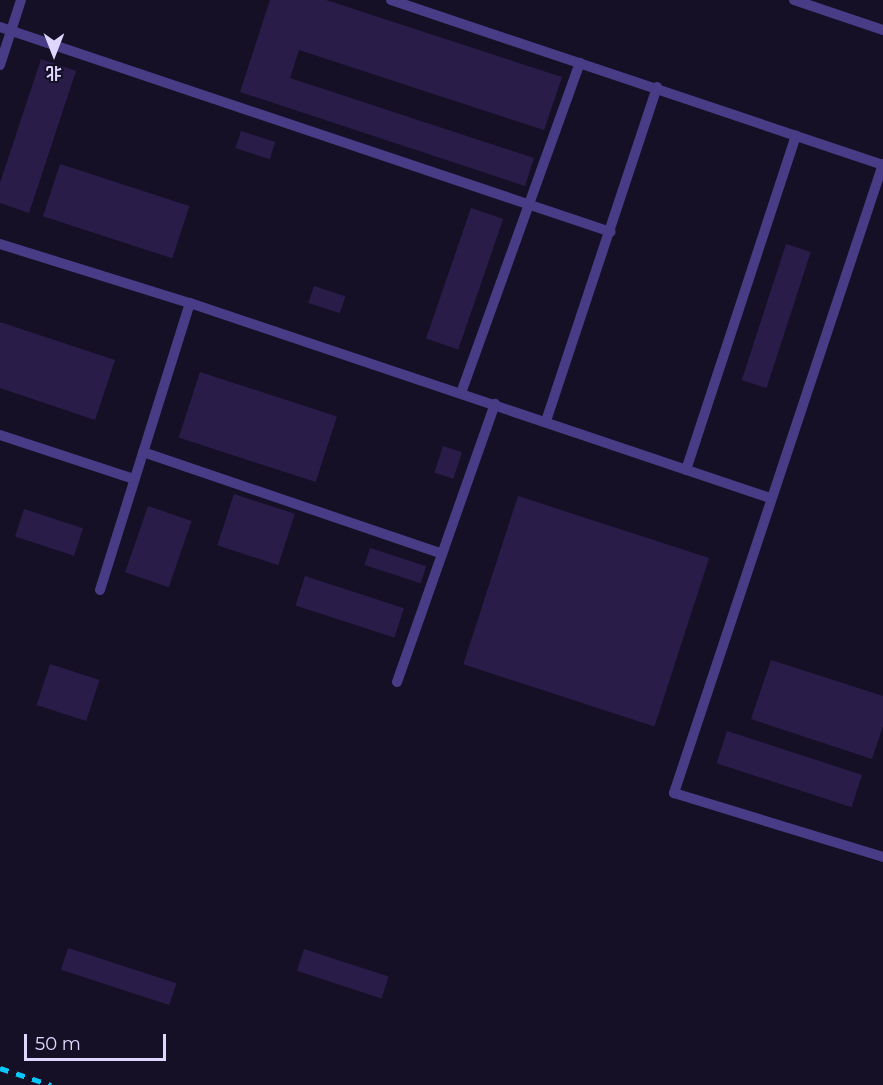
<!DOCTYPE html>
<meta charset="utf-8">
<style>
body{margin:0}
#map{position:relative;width:883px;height:1085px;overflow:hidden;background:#161027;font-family:Montserrat,"Noto Sans SC",sans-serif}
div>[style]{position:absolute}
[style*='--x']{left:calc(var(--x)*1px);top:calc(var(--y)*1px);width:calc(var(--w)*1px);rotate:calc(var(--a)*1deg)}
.building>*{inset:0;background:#2a1c48;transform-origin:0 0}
.lane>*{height:10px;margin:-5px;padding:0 5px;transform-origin:5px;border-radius:5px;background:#473c85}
.rail>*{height:4.5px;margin-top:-2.25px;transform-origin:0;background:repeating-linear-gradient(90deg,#06c8fb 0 9px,transparent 0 17px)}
span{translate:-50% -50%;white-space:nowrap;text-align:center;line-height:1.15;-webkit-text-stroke:5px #161027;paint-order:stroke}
.north{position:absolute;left:24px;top:24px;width:60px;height:60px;-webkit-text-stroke:4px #161027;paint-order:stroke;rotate:180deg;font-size:16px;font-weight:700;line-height:24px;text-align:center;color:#e0d7fe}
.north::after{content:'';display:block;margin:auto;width:21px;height:27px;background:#e0d7fe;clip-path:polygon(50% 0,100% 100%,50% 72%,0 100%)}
.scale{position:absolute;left:24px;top:1034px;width:142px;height:27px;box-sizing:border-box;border:3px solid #e0d7fe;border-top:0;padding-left:8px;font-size:18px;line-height:21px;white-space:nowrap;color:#e0d7fe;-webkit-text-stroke:4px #161027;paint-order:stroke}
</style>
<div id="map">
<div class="building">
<i style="clip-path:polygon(270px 0,326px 0,562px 77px,544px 130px,299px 50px,290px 78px,534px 158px,525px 186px,240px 92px)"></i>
<i style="clip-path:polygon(41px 59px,76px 71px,29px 213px,0 203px,0 183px)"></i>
<i style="left:241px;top:131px;width:36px;height:18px;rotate:18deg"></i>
<i style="left:60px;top:164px;width:136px;height:55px;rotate:18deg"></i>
<i style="left:471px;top:208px;width:34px;height:138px;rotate:19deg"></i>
<i style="left:786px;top:244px;width:26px;height:143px;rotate:18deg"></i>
<i style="left:314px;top:286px;width:33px;height:18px;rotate:18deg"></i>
<i style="clip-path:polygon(0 322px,115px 360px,95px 420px,0 388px)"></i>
<i style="left:200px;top:372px;width:144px;height:69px;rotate:18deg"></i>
<i style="left:443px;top:446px;width:20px;height:28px;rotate:18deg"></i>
<i style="left:234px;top:494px;width:64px;height:54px;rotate:18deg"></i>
<i style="left:518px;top:496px;width:201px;height:177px;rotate:18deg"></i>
<i style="left:148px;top:506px;width:46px;height:70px;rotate:19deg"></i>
<i style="left:24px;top:509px;width:62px;height:29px;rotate:18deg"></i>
<i style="left:370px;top:548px;width:59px;height:18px;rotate:18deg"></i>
<i style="left:305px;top:576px;width:104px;height:31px;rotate:18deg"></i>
<i style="clip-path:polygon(771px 660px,883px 696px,883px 726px,872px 759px,751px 719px)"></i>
<i style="left:50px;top:664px;width:52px;height:43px;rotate:18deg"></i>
<i style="left:727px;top:731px;width:142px;height:34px;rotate:18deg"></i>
<i style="left:68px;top:948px;width:114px;height:23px;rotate:18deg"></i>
<i style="left:304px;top:949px;width:89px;height:23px;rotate:18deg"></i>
</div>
<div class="lane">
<i style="--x:391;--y:0;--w:519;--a:18.54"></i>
<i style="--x:794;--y:0;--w:94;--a:18.6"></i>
<i style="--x:0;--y:27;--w:644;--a:18.55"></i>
<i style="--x:0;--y:65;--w:68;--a:-72.1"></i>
<i style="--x:883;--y:164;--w:663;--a:108.38"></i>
<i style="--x:674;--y:793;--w:219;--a:17"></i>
<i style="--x:0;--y:244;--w:199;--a:17.3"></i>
<i style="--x:190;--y:303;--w:612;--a:18.58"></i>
<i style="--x:461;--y:393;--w:351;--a:-70.2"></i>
<i style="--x:546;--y:421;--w:352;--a:-71.6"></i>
<i style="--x:0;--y:435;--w:141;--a:18.2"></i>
<i style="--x:143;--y:452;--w:316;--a:18.8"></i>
<i style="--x:686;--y:470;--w:352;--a:-71.8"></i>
<i style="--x:100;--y:590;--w:301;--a:-72.6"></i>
<i style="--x:397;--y:682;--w:295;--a:-70.6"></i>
</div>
<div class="rail">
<i style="--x:0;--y:1068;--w:54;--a:18.4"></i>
</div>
<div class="north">北</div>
<div class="scale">50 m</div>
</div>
